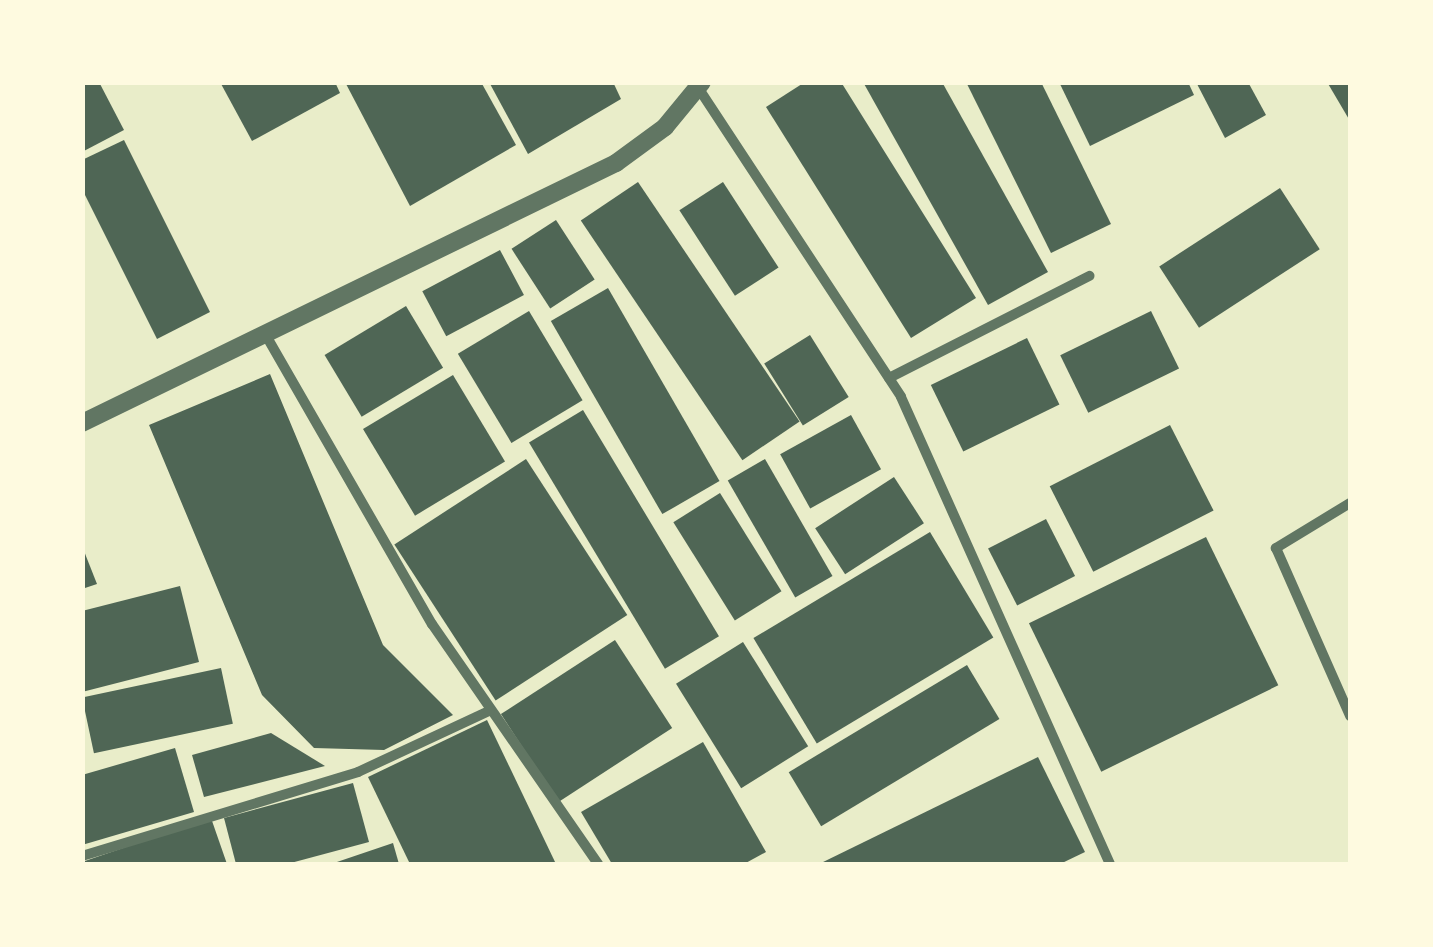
<!DOCTYPE html>
<style>
body{margin:0}
#map{position:relative;width:1433px;height:947px;overflow:hidden;background:#e9edc9;font-family:"Libre Baskerville",serif}
div>[style]{position:absolute}
[style*='--x']{left:calc(var(--x)*1px);top:calc(var(--y)*1px);width:calc(var(--w)*1px);rotate:calc(var(--a)*1deg)}
.building>*{inset:0;background:#4f6655;transform-origin:0 0}
.minor>*{height:10px;margin:-5px;padding:0 5px;transform-origin:5px;border-radius:5px;background:#617663}
.tertiary>*{height:18px;margin:-9px;padding:0 9px;transform-origin:9px;border-radius:9px;background:#617663}
span{translate:-50% -50%;white-space:nowrap;text-align:center;line-height:1.15;-webkit-text-stroke:10px #fefae0;paint-order:stroke}
.frame{position:absolute;inset:0;border:85px solid #fefae0;pointer-events:none}
</style>
<div id="map">
<div class="building">
<i style="clip-path:polygon(82px 82px,99px 82px,124px 130px,82px 152px)"></i>
<i style="clip-path:polygon(220px 82px,335px 82px,340px 93px,252px 141px)"></i>
<i style="clip-path:polygon(345px 82px,481px 82px,516px 145px,410px 206px)"></i>
<i style="clip-path:polygon(489px 82px,613px 82px,621px 99px,528px 154px)"></i>
<i style="clip-path:polygon(805px 82px,841px 82px,976px 298px,911px 338px,766px 107px)"></i>
<i style="clip-path:polygon(863px 82px,942px 82px,1048px 272px,988px 305px)"></i>
<i style="clip-path:polygon(966px 82px,1041px 82px,1111px 224px,1051px 253px)"></i>
<i style="clip-path:polygon(1059px 82px,1188px 82px,1194px 95px,1090px 146px)"></i>
<i style="clip-path:polygon(1196px 82px,1248px 82px,1266px 115px,1225px 138px)"></i>
<i style="clip-path:polygon(1327px 82px,1350px 82px,1350px 121px)"></i>
<i style="clip-path:polygon(124px 140px,210px 312px,157px 339px,82px 189px,82px 160px)"></i>
<i style="left:638px;top:182px;width:289px;height:69px;rotate:56deg"></i>
<i style="left:723px;top:182px;width:102px;height:52px;rotate:57deg"></i>
<i style="left:1280px;top:188px;width:73px;height:144px;rotate:57deg"></i>
<i style="left:556px;top:220px;width:71px;height:53px;rotate:57deg"></i>
<i style="left:500px;top:250px;width:51px;height:88px;rotate:62deg"></i>
<i style="left:608px;top:288px;width:223px;height:66px;rotate:60deg"></i>
<i style="left:406px;top:306px;width:72px;height:95px;rotate:59deg"></i>
<i style="left:529px;top:311px;width:104px;height:83px;rotate:59deg"></i>
<i style="left:1151px;top:311px;width:64px;height:101px;rotate:64deg"></i>
<i style="left:810px;top:335px;width:73px;height:54px;rotate:58deg"></i>
<i style="left:1027px;top:338px;width:74px;height:107px;rotate:64deg"></i>
<i style="clip-path:polygon(270px 374px,383px 645px,453px 715px,384px 750px,314px 748px,262px 695px,149px 425px)"></i>
<i style="left:453px;top:375px;width:101px;height:105px;rotate:59deg"></i>
<i style="left:583px;top:410px;width:264px;height:63px;rotate:59deg"></i>
<i style="left:851px;top:415px;width:62px;height:81px;rotate:61deg"></i>
<i style="left:1170px;top:425px;width:96px;height:135px;rotate:63deg"></i>
<i style="left:526px;top:459px;width:186px;height:157px;rotate:57deg"></i>
<i style="left:765px;top:459px;width:135px;height:43px;rotate:60deg"></i>
<i style="left:894px;top:477px;width:55px;height:94px;rotate:57deg"></i>
<i style="left:720px;top:493px;width:116px;height:55px;rotate:58deg"></i>
<i style="left:1046px;top:519px;width:64px;height:65px;rotate:63deg"></i>
<i style="left:930px;top:532px;width:123px;height:206px;rotate:59deg"></i>
<i style="left:1206px;top:537px;width:165px;height:197px;rotate:64deg"></i>
<i style="clip-path:polygon(82px 546px,97px 584px,82px 589px)"></i>
<i style="clip-path:polygon(180px 586px,199px 662px,82px 692px,82px 611px)"></i>
<i style="left:615px;top:640px;width:105px;height:136px;rotate:57deg"></i>
<i style="left:743px;top:642px;width:123px;height:79px;rotate:58deg"></i>
<i style="left:967px;top:665px;width:63px;height:208px;rotate:59deg"></i>
<i style="left:221px;top:668px;width:57px;height:142px;rotate:78deg"></i>
<i style="clip-path:polygon(487px 720px,556px 864px,410px 864px,368px 777px)"></i>
<i style="clip-path:polygon(271px 733px,325px 766px,204px 797px,192px 755px)"></i>
<i style="clip-path:polygon(703px 742px,766px 852px,744px 864px,612px 864px,581px 812px)"></i>
<i style="clip-path:polygon(175px 748px,194px 812px,82px 845px,82px 775px)"></i>
<i style="clip-path:polygon(1038px 757px,1085px 852px,1060px 864px,819px 864px)"></i>
<i style="clip-path:polygon(353px 783px,369px 842px,287px 864px,236px 864px,224px 818px)"></i>
<i style="clip-path:polygon(211px 818px,227px 864px,82px 864px,82px 862px)"></i>
<i style="clip-path:polygon(393px 843px,399px 864px,331px 864px)"></i>
</div>
<div class="minor">
<i style="--x:699;--y:89;--w:368;--a:56.7"></i>
<i style="--x:901;--y:397;--w:512;--a:65.89"></i>
<i style="--x:264;--y:332;--w:337;--a:60.1"></i>
<i style="--x:432;--y:624;--w:292;--a:55.3"></i>
<i style="--x:889;--y:378;--w:225;--a:-27"></i>
<i style="--x:1350;--y:503;--w:87;--a:148.7"></i>
<i style="--x:1276;--y:548;--w:184;--a:66.2"></i>
<i style="--x:82;--y:856;--w:288;--a:-16.9"></i>
<i style="--x:358;--y:772;--w:145;--a:-25"></i>
</div>
<div class="tertiary">
<i style="--x:82;--y:423;--w:594;--a:-25.96"></i>
<i style="--x:616;--y:163;--w:61;--a:-36.3"></i>
<i style="--x:665;--y:127;--w:58;--a:-50.6"></i>
</div>
<div class="frame"></div>
</div>
